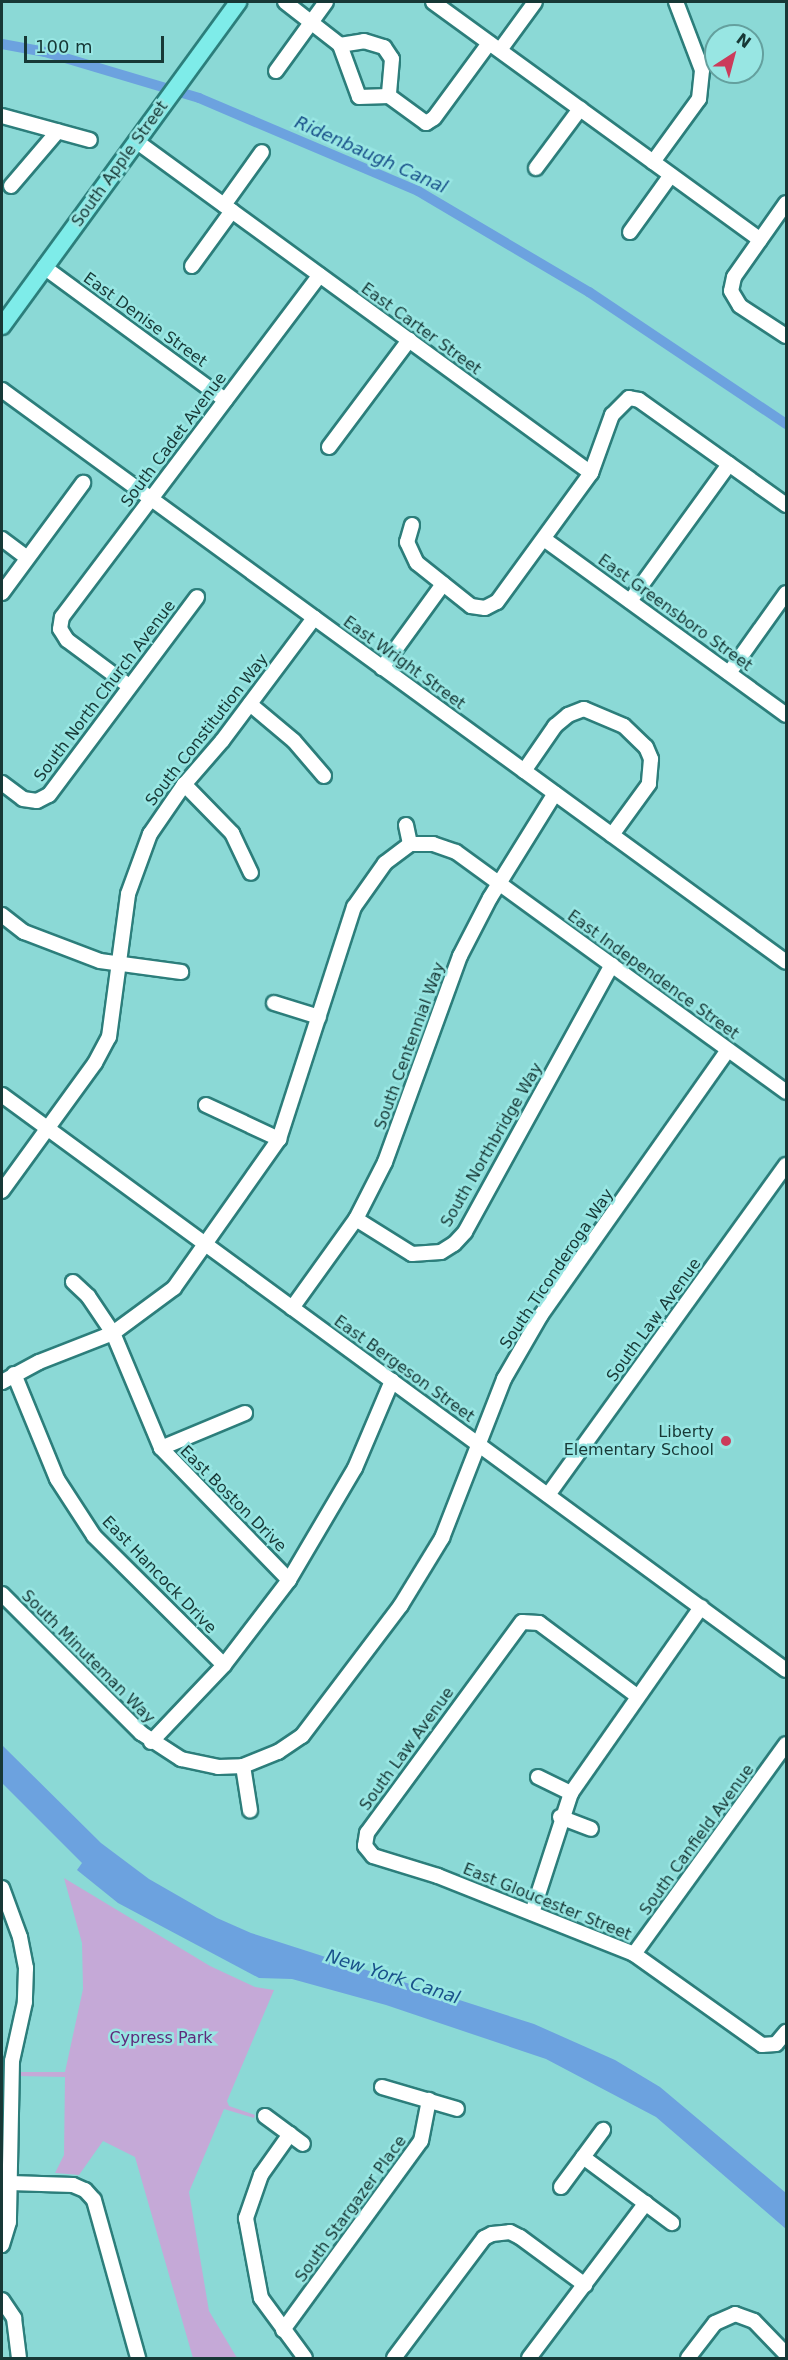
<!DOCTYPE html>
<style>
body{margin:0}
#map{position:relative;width:788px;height:2360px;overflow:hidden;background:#8bd9d6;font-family:"DejaVu Sans",sans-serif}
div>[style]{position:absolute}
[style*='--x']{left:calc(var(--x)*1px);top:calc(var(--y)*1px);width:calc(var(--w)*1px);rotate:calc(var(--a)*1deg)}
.green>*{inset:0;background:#c5a9d7}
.water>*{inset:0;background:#6ca2df}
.canal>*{height:10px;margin:-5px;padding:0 5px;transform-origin:5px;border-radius:5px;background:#6ca2df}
.roads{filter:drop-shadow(2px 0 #2c7e7b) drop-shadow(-2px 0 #2c7e7b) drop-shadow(0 2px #2c7e7b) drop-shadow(0 -2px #2c7e7b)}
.minor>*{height:14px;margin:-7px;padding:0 7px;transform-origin:7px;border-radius:7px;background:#fff}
.major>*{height:16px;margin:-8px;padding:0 8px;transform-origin:8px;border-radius:8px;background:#7eece9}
.dots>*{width:16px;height:16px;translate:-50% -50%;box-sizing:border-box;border:3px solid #98e6e3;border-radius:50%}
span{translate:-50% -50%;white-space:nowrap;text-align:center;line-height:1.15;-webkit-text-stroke:5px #98e6e3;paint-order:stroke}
.street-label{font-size:16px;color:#173836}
.poi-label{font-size:16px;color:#173836}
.right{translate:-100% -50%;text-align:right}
.park-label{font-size:16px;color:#5f2a7b}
.water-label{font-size:18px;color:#19518a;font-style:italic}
.frame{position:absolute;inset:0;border:3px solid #173836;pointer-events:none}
.north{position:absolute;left:704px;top:24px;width:60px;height:60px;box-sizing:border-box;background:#98e6e3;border:2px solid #64a09e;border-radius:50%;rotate:36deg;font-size:16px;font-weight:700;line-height:24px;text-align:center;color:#173836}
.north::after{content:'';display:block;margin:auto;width:21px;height:27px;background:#cb3b5b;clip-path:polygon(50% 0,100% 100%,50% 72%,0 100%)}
.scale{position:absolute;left:24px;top:36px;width:140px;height:27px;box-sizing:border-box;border:3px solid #173836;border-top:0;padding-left:8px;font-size:18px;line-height:21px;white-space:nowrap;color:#173836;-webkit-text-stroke:4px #98e6e3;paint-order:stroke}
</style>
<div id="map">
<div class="green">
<i style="clip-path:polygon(64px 1878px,210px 1966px,255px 1987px,274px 1990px,227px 2101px,229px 2106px,255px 2115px,254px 2118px,224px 2109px,189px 2192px,209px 2311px,237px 2358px,193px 2358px,135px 2157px,103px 2141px,79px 2175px,55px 2173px,64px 2155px,65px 2077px,19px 2076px,19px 2072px,65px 2072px,83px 1989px,82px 1943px)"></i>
</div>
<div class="water">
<i style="clip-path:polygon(2px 1745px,101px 1843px,149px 1879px,217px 1918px,251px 1933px,534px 2024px,615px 2060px,660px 2087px,786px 2193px,786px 2229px,656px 2117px,546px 2059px,386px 2005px,292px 1979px,259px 1978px,118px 1903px,77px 1870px,82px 1863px,2px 1783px)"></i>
</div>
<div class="canal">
<i style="--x:2;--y:44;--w:44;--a:10.5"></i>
<i style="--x:45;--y:52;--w:161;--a:16.6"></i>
<i style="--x:199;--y:98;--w:238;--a:23"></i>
<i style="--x:418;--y:191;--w:199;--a:30.6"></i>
<i style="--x:589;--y:292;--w:237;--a:33.8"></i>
</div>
<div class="roads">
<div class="minor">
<i style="--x:285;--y:2;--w:70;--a:38"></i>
<i style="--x:340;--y:45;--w:55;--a:69.9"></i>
<i style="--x:359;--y:97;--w:30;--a:-2"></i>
<i style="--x:389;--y:96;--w:46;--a:36.1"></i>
<i style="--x:426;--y:123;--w:9;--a:-32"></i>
<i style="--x:434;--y:118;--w:93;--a:-53.7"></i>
<i style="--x:433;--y:2;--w:404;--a:36"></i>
<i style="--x:760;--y:240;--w:45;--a:125.1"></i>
<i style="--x:734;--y:277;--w:14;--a:102"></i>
<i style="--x:731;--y:291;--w:17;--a:59"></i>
<i style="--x:740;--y:306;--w:55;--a:33.1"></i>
<i style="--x:340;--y:45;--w:24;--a:-9"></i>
<i style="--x:364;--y:41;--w:21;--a:17"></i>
<i style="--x:384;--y:47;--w:14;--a:56"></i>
<i style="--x:392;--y:59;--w:37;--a:95"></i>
<i style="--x:500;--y:50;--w:59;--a:-53.9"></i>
<i style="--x:276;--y:71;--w:85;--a:-54.1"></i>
<i style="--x:2;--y:116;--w:91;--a:15.3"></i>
<i style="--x:136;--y:141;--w:563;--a:36.12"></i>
<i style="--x:653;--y:162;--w:78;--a:-53.9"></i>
<i style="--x:699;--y:99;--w:29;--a:-84"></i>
<i style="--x:702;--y:70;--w:73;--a:-110.9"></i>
<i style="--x:536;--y:168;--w:74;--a:-53.3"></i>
<i style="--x:11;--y:186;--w:72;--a:-49.5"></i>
<i style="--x:224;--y:205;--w:65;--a:-54.4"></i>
<i style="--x:630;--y:232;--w:70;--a:-54.3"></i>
<i style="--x:760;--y:240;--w:45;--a:-54.9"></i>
<i style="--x:192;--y:266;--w:68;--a:-54"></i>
<i style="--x:44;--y:267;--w:225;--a:36.3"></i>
<i style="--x:2;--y:390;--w:970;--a:36.11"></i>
<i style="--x:329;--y:447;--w:134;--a:-53.2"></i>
<i style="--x:412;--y:525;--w:18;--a:106"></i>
<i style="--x:407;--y:542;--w:23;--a:65"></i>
<i style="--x:417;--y:563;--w:69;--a:38.5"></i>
<i style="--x:471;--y:606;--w:14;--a:8"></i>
<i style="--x:485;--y:608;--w:13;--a:-27"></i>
<i style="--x:497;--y:602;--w:160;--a:-53.9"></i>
<i style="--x:591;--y:473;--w:62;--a:-70.1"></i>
<i style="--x:612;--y:415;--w:24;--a:-45"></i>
<i style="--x:629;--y:398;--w:10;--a:11"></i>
<i style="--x:639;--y:400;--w:181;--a:35.5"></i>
<i style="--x:2;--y:539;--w:31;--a:37"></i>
<i style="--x:544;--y:539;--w:299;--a:36"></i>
<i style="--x:2;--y:593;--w:137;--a:-53.6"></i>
<i style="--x:630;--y:601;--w:169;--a:-54.1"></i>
<i style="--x:382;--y:668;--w:104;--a:-54"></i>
<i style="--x:729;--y:673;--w:98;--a:-54.5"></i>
<i style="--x:129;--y:686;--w:77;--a:-143.4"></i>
<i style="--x:67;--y:640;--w:13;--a:-122"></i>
<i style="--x:60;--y:629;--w:12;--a:-81"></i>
<i style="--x:62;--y:617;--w:428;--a:-53"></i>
<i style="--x:250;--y:704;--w:57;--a:40.1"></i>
<i style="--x:294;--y:741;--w:46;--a:49.4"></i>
<i style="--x:524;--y:771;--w:55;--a:-55.4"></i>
<i style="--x:555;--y:726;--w:17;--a:-40"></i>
<i style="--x:568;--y:715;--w:17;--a:-21"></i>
<i style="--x:584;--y:709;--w:43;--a:23"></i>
<i style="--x:624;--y:726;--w:30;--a:44"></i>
<i style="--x:646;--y:747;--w:13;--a:67"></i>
<i style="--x:651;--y:759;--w:25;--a:95"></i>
<i style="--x:649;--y:784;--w:63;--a:126"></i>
<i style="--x:2;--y:783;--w:26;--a:37"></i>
<i style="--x:23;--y:799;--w:14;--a:8"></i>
<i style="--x:37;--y:801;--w:13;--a:-27"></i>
<i style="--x:49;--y:795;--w:247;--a:-53.2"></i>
<i style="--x:184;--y:784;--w:69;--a:45.6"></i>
<i style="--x:232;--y:833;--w:44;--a:64.6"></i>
<i style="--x:406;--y:825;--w:19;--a:78"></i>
<i style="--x:2;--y:915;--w:28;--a:38"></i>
<i style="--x:24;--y:932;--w:81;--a:20.9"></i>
<i style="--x:100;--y:961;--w:82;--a:7.7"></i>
<i style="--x:274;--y:1003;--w:47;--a:17.3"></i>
<i style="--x:2;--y:1095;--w:972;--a:36.26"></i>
<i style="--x:206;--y:1105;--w:81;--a:25"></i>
<i style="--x:2;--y:1191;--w:158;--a:-54"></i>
<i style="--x:95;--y:1063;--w:30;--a:-62"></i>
<i style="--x:109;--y:1037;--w:144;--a:-82.4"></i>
<i style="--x:128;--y:894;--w:64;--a:-69.9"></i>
<i style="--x:150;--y:834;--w:58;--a:-55.5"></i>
<i style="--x:183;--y:786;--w:60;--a:-49.1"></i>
<i style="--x:222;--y:741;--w:154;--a:-53.2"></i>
<i style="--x:356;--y:1219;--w:66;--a:32"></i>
<i style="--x:412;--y:1254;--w:29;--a:-4"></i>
<i style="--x:441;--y:1252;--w:15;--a:-32"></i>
<i style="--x:454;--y:1244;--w:16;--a:-47"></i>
<i style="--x:465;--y:1232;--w:305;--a:-61.2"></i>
<i style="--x:73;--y:1282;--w:21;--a:43"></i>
<i style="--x:88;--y:1296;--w:45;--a:56"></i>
<i style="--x:113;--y:1333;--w:125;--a:67.3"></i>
<i style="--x:161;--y:1448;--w:184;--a:45.9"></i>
<i style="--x:292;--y:1308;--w:110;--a:-54.3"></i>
<i style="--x:356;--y:1219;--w:64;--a:-63"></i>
<i style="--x:385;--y:1162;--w:219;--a:-70"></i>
<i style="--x:460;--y:956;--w:65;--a:-62.7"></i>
<i style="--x:490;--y:898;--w:123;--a:-58.2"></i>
<i style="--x:14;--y:1374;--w:113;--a:67.7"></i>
<i style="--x:57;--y:1479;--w:68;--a:57"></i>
<i style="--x:94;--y:1536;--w:183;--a:44.8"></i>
<i style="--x:2;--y:1382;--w:42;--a:-28.4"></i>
<i style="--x:39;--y:1362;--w:79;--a:-21.4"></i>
<i style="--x:113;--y:1333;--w:76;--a:-36.4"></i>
<i style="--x:174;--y:1288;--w:182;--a:-54.8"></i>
<i style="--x:279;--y:1139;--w:244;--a:-72.1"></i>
<i style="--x:354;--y:907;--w:54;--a:-54.8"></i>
<i style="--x:385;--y:863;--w:31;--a:-37"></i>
<i style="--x:410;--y:844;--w:23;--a:0"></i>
<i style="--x:433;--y:844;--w:24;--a:19"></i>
<i style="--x:456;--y:852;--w:408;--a:36"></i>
<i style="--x:161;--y:1448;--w:91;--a:-22.6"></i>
<i style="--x:548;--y:1495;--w:407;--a:-54.2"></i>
<i style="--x:2;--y:1594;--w:197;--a:45"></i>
<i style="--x:141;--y:1733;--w:48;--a:33"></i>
<i style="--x:181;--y:1759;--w:38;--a:12"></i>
<i style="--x:218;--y:1767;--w:25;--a:-2"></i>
<i style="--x:243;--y:1766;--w:38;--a:-22"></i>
<i style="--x:278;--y:1752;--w:29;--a:-34"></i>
<i style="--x:302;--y:1736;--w:164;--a:-52.9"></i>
<i style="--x:401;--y:1605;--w:79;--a:-58.5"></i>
<i style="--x:442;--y:1538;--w:171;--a:-68.7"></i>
<i style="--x:504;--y:1379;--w:74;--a:-60"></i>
<i style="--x:541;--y:1315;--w:324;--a:-54.8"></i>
<i style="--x:637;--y:1696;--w:122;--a:-143.3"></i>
<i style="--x:539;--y:1623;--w:17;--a:-177"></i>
<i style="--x:522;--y:1622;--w:262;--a:126.3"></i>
<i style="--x:367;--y:1833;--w:13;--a:99"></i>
<i style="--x:365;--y:1846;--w:13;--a:51"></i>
<i style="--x:373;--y:1856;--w:68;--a:17.1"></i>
<i style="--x:438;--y:1876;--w:211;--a:21.7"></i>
<i style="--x:634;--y:1954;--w:157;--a:35.4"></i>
<i style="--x:762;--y:2045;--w:14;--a:-4"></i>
<i style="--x:776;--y:2044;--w:16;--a:-50"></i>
<i style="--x:151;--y:1742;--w:106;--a:-46.5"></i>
<i style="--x:224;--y:1665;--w:107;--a:-52.6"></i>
<i style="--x:289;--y:1580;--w:130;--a:-59.5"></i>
<i style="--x:355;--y:1468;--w:95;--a:-67"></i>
<i style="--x:243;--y:1766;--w:45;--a:81"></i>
<i style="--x:538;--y:1777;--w:37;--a:26"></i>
<i style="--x:560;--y:1817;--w:33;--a:21"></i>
<i style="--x:2;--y:1888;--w:52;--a:69.8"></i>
<i style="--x:20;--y:1937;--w:32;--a:79"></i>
<i style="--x:26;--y:1968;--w:34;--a:92"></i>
<i style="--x:25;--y:2002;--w:60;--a:102.4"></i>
<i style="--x:12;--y:2061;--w:161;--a:91.1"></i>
<i style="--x:9;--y:2222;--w:24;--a:107"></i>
<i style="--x:532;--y:1913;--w:126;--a:-72"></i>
<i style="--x:571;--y:1793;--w:227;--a:-55"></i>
<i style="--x:634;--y:1954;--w:259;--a:-54.1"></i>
<i style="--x:382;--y:2087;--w:78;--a:16.3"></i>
<i style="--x:265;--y:2116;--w:47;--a:36.4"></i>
<i style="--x:290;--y:2134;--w:50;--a:125.3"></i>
<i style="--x:261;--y:2175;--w:46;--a:109.2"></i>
<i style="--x:246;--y:2218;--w:81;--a:79.4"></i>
<i style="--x:261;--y:2298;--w:74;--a:53.7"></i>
<i style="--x:583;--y:2157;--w:111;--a:36.6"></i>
<i style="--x:10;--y:2183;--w:63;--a:1.8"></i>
<i style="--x:73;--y:2185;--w:13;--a:23"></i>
<i style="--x:85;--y:2190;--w:13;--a:48"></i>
<i style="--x:94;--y:2200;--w:164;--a:74.4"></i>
<i style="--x:561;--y:2187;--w:71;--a:-53.6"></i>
<i style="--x:2;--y:2300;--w:22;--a:56"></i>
<i style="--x:14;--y:2318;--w:40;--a:82.9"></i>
<i style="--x:283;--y:2330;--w:234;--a:-53.9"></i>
<i style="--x:421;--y:2141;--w:42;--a:-79"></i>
<i style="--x:394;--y:2358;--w:150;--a:-53.1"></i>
<i style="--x:484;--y:2238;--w:9;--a:-27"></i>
<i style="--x:492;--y:2234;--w:18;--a:-6"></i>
<i style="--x:510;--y:2232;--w:11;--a:27"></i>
<i style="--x:520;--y:2237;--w:81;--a:36.4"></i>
<i style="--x:529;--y:2358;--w:194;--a:-53"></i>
<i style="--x:688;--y:2358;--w:44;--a:-52.4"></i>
<i style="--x:715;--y:2323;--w:22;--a:-24"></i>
<i style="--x:735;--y:2314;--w:20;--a:20"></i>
<i style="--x:754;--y:2321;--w:46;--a:45.9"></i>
</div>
<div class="major">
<i style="--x:2;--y:326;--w:401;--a:-53.9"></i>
</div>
</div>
<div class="dots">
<i style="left:726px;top:1441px;background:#cb3b5b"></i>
</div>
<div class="street-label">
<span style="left:120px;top:164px;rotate:-54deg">South Apple Street</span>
<span style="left:145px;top:320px;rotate:36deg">East Denise Street</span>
<span style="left:421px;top:329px;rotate:36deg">East Carter Street</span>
<span style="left:174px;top:440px;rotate:-53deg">South Cadet Avenue</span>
<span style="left:675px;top:613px;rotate:36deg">East Greensboro Street</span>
<span style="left:404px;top:663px;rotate:36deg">East Wright Street</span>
<span style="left:105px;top:691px;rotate:-53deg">South North Church Avenue</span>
<span style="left:207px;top:730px;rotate:-52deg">South Constitution Way</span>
<span style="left:653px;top:975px;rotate:36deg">East Independence Street</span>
<span style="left:410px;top:1046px;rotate:-70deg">South Centennial Way</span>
<span style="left:492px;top:1145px;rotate:-60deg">South Northbridge Way</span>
<span style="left:557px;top:1269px;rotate:-56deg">South Ticonderoga Way</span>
<span style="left:654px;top:1320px;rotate:-54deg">South Law Avenue</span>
<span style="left:404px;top:1369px;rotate:36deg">East Bergeson Street</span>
<span style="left:233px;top:1499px;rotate:45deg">East Boston Drive</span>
<span style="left:159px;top:1575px;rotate:46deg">East Hancock Drive</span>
<span style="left:88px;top:1657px;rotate:45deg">South Minuteman Way</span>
<span style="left:407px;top:1749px;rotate:-54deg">South Law Avenue</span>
<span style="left:697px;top:1840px;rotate:-54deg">South Canfield Avenue</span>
<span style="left:547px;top:1902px;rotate:22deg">East Gloucester Street</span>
<span style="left:351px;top:2209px;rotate:-54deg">South Stargazer Place</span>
</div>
<div class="poi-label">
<span class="right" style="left:714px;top:1441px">Liberty<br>Elementary School</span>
</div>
<div class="park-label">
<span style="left:161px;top:2038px">Cypress Park</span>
</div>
<div class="water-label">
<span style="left:371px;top:155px;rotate:24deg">Ridenbaugh Canal</span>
<span style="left:393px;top:1977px;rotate:18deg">New York Canal</span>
</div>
<div class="frame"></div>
<div class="north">N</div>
<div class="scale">100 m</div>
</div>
